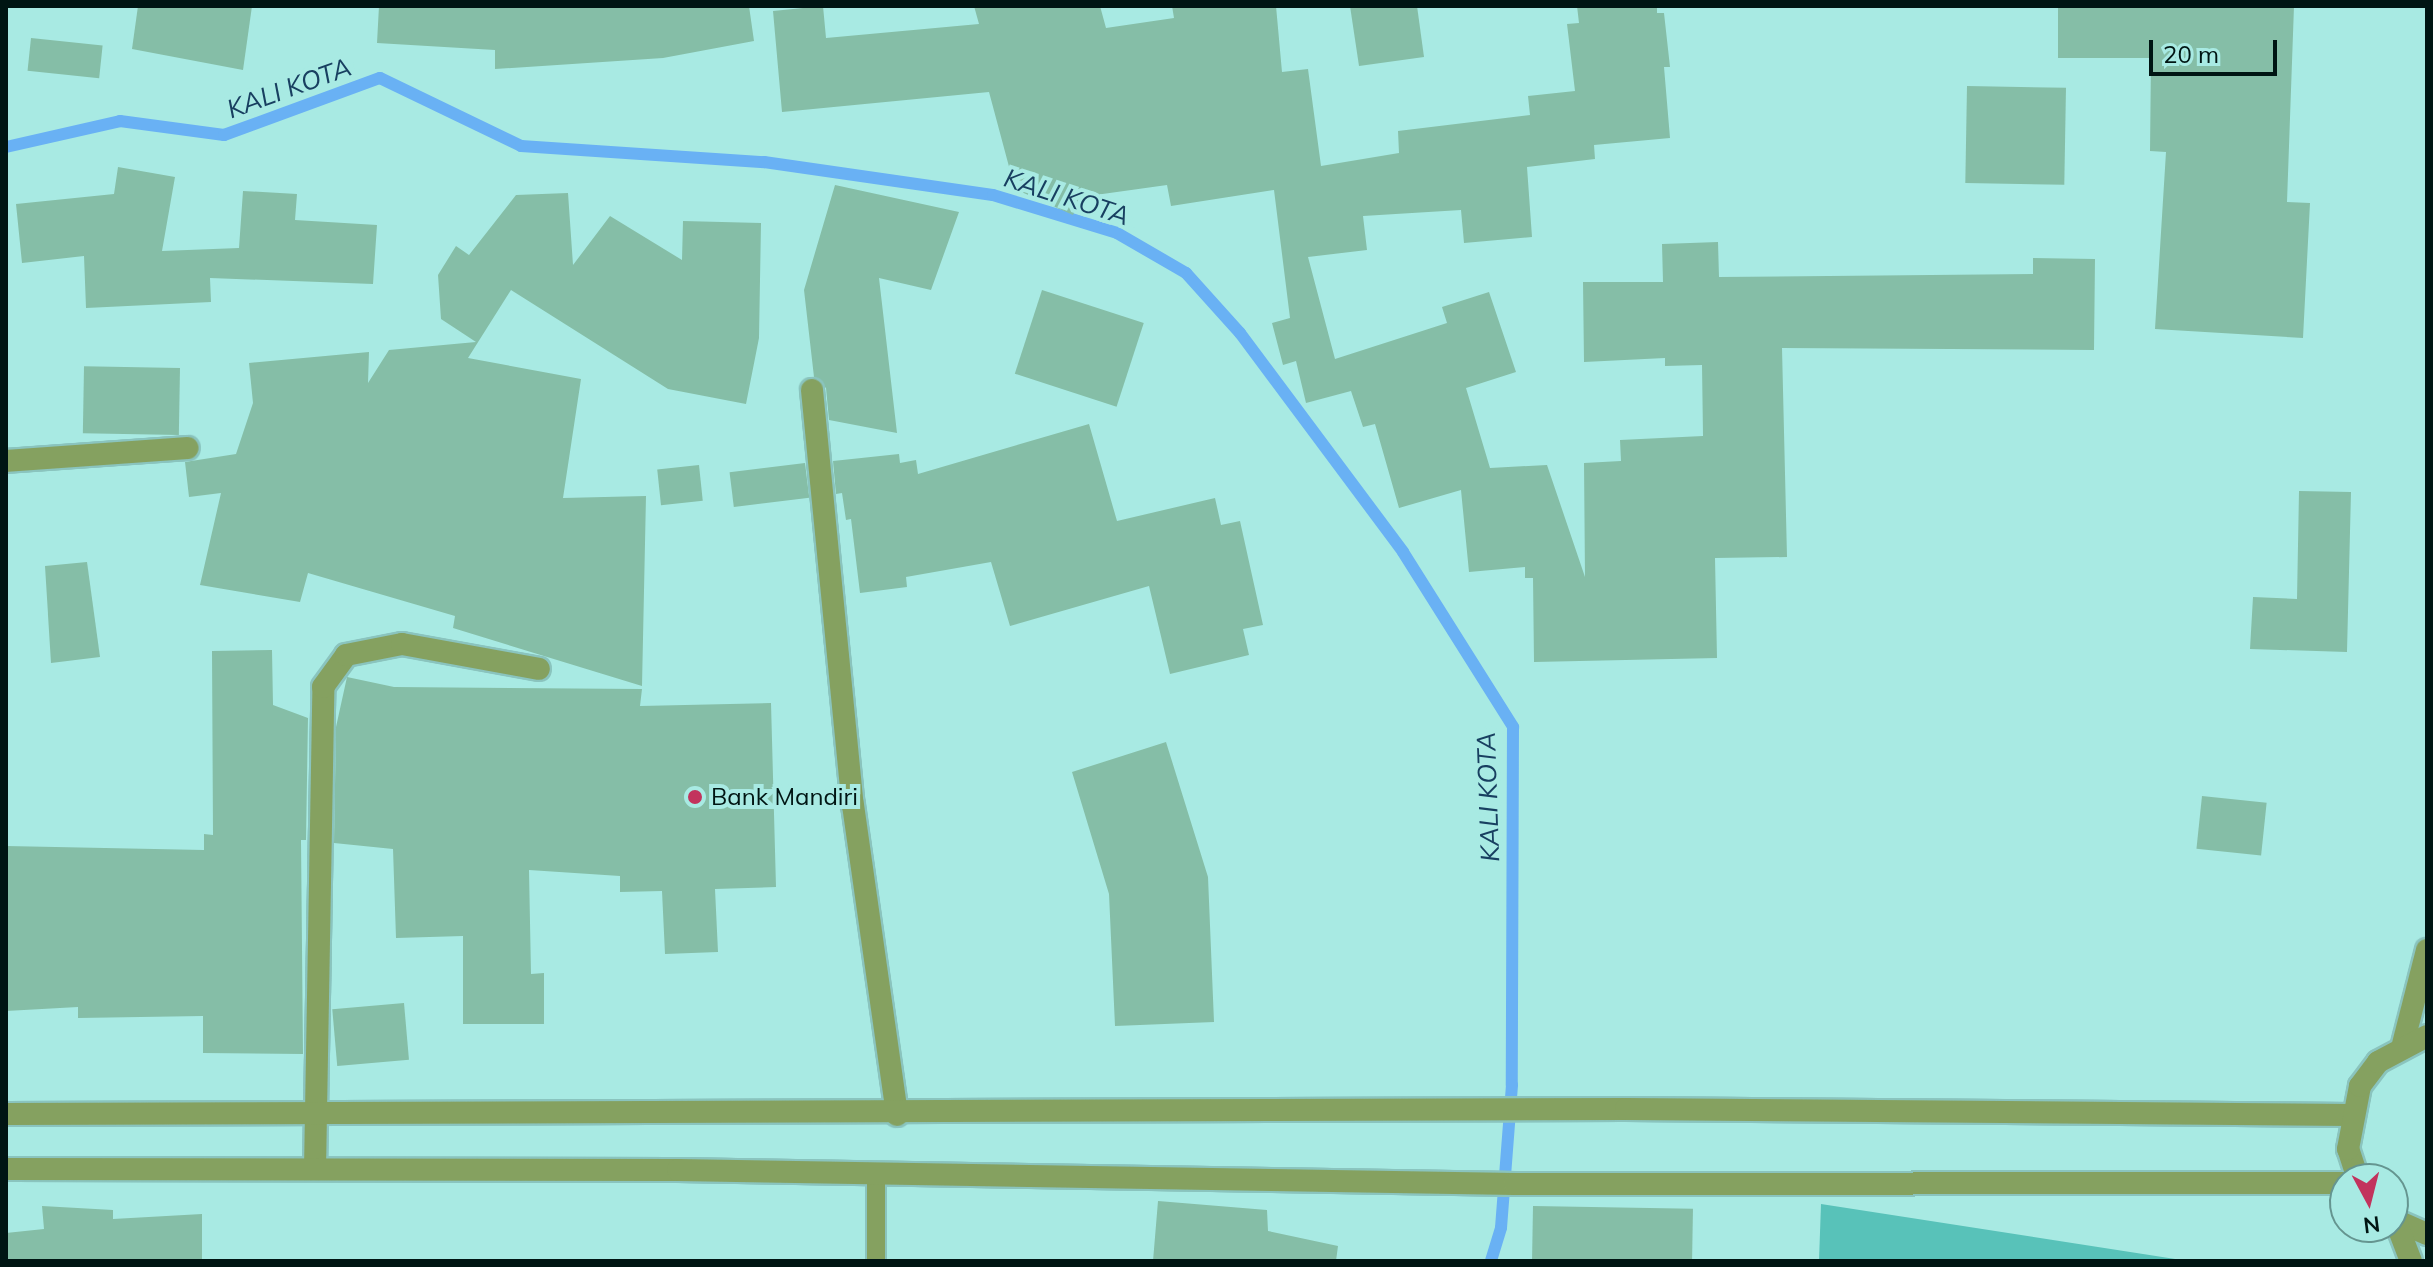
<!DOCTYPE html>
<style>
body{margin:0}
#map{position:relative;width:2433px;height:1267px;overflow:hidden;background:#a8eae3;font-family:Mulish,sans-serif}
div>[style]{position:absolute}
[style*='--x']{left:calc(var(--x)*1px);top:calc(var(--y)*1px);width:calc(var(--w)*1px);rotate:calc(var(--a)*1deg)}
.green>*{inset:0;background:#58c2b9}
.stream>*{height:12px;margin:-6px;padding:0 6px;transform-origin:6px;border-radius:6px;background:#69b1f4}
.building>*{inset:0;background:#85bea7;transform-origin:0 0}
.roads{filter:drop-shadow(2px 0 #8ac4be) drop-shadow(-2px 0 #8ac4be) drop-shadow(0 2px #8ac4be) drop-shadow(0 -2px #8ac4be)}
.service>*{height:18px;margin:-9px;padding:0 9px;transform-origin:9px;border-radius:9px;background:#85a160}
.minor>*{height:22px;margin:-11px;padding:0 11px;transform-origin:11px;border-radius:11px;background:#85a160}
.tertiary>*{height:22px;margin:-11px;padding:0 11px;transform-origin:11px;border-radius:11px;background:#85a160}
.dots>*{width:22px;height:22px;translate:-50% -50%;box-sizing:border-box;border:4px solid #a8eae3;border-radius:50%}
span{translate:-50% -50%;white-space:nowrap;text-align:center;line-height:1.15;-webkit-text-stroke:8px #a8eae3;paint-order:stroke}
.poi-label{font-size:24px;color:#001513}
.left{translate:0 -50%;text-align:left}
.water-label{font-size:26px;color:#183f60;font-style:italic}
.frame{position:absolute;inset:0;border:8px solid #001513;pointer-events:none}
.north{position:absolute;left:2329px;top:1163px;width:80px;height:80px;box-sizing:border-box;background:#a8eae3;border:2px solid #659590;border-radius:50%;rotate:173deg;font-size:22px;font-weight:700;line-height:32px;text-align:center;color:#001513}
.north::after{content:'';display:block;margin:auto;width:28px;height:36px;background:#c2335d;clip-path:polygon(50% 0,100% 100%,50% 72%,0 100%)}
.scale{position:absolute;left:2149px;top:40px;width:128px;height:36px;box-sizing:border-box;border:4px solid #001513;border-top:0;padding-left:10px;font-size:24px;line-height:28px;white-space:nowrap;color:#001513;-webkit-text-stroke:6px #a8eae3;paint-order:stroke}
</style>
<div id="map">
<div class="green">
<i style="clip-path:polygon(1821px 1204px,2188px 1261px,1819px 1261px)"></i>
</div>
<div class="stream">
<i style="--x:6;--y:147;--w:117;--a:-12.8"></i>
<i style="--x:120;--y:121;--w:105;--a:7.7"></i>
<i style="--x:224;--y:135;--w:166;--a:-20.1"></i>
<i style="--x:380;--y:78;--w:157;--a:25.7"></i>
<i style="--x:521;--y:146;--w:244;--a:3.8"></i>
<i style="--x:764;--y:162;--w:231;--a:8.2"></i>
<i style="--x:993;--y:195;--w:130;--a:17"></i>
<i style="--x:1117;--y:233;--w:80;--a:30.1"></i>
<i style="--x:1186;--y:273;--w:81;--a:48"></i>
<i style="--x:1240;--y:333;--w:273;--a:53.3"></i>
<i style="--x:1403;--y:552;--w:207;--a:57.8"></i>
<i style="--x:1513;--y:727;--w:358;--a:90.2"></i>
<i style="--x:1512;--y:1085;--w:143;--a:94.4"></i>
<i style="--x:1501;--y:1228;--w:34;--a:107"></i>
</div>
<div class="building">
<i style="clip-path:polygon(138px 6px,252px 6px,243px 70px,132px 49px)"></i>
<i style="clip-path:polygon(379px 6px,749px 6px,754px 41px,663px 58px,495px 69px,495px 50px,377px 43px)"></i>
<i style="clip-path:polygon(823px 6px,826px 38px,979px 24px,974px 6px,1100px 6px,1106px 28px,1174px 18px,1172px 6px,1276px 6px,1282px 72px,1308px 69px,1321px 166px,1399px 153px,1398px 131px,1530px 115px,1528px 96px,1575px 91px,1567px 24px,1579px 23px,1577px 6px,1657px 6px,1657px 13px,1664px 13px,1670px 67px,1664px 67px,1670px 138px,1594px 145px,1595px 159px,1527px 167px,1532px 237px,1464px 243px,1461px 210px,1363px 216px,1367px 250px,1308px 257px,1335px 359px,1447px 323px,1442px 307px,1489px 292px,1516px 372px,1466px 388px,1490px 468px,1547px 465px,1585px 577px,1584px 463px,1621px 461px,1620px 440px,1703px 436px,1702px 365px,1665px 366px,1665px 358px,1584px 362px,1583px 282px,1663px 282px,1662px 244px,1718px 242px,1719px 277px,2033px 274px,2033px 258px,2095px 259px,2094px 350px,1782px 348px,1787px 557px,1715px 558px,1717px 658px,1534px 662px,1533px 578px,1525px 578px,1525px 567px,1469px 572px,1461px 490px,1399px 508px,1375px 424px,1363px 427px,1351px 391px,1306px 403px,1296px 361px,1283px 365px,1272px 323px,1290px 318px,1274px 190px,1171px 206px,1167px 185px,1081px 197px,1073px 215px,1015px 189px,989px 92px,782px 112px,773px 11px)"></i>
<i style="clip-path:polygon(1350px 6px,1417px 6px,1424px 57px,1359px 66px)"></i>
<i style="clip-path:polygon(2058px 6px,2294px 6px,2287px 202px,2310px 203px,2303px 338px,2155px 329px,2166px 152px,2150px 151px,2151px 58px,2058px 58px)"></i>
<i style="left:31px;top:38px;width:72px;height:33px;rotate:6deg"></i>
<i style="left:1967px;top:86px;width:99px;height:97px;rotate:1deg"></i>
<i style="clip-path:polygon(118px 167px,175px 177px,162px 251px,239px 248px,243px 191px,297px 194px,295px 220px,377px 225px,373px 284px,210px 278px,211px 302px,86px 308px,84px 256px,22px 263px,16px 204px,114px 194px)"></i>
<i style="clip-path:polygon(835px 185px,959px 212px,931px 290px,879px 278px,897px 433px,829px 420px,826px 388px,814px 377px,804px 290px)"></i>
<i style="clip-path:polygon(568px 193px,573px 265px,610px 216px,682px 260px,683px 221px,761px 223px,759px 338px,746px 404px,668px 389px,511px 290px,468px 358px,581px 379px,563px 498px,646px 496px,642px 686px,453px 628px,455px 616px,308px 573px,300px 602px,200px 585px,221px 493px,189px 497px,185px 462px,236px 454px,253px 403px,249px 363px,369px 352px,368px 383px,389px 350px,476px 342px,441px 319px,438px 275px,456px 246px,469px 255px,516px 195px)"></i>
<i style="left:1042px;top:290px;width:107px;height:88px;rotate:18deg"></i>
<i style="left:180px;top:368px;width:67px;height:96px;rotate:91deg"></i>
<i style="clip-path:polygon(1089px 424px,1117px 521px,1215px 498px,1221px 525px,1240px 521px,1263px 625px,1243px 629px,1249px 655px,1170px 674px,1149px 586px,1010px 626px,991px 562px,906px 577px,907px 587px,860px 593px,851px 519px,846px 520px,842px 493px,836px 494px,833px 461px,899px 454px,900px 463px,916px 460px,918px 474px)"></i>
<i style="left:805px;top:463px;width:35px;height:76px;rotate:83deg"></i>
<i style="left:699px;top:465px;width:36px;height:42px;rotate:84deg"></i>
<i style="clip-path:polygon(2299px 491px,2351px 492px,2347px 652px,2250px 649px,2253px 597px,2297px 599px)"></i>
<i style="clip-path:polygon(87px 562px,100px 657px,51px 663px,45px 566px)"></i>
<i style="clip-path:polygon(272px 650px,273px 705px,308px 718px,306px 840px,301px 840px,303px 1054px,203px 1053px,203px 1016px,78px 1018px,78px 1007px,6px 1011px,6px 846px,204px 850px,204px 834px,213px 835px,212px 651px)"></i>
<i style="clip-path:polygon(347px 677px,394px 687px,642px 689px,640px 706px,771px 703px,776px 887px,715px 889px,718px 952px,665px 954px,662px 891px,620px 892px,620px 876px,529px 870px,531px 974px,544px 973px,544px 1024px,463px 1024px,463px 936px,396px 938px,393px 849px,334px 843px,336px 727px)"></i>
<i style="clip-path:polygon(1166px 742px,1208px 877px,1214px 1022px,1115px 1026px,1109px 894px,1072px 772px)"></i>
<i style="left:2202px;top:796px;width:65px;height:53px;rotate:6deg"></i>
<i style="left:404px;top:1003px;width:57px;height:72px;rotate:85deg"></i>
<i style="clip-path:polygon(1158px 1201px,1267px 1210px,1268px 1231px,1338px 1246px,1336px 1261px,1153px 1261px)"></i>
<i style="clip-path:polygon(42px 1206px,113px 1210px,113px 1219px,202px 1214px,202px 1261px,6px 1261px,6px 1233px,44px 1229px)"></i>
<i style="left:1533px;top:1206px;width:160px;height:55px;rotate:1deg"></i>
</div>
<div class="roads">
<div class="service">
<i style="--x:876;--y:1177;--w:84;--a:90"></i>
</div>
<div class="minor">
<i style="--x:812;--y:390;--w:417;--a:84.4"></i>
<i style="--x:853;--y:805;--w:313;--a:81.9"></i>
<i style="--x:6;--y:461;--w:182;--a:-4.1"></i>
<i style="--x:315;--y:1169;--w:482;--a:-89"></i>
<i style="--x:323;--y:687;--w:39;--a:-54"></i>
<i style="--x:346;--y:655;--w:57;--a:-11.1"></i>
<i style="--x:402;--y:644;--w:139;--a:10.3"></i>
</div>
<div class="tertiary">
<i style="--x:2403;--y:1044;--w:97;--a:-75.7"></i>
<i style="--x:6;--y:1114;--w:1620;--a:-0.18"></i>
<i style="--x:1626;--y:1109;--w:724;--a:0.47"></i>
<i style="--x:6;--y:1169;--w:672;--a:0.09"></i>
<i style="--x:678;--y:1170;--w:837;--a:0.96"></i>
<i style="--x:1515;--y:1184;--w:830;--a:-0.07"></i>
<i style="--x:2358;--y:1179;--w:32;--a:-108"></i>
<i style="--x:2348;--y:1149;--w:64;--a:-79.2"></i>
<i style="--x:2360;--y:1086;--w:30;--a:-53"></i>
<i style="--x:2378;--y:1062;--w:55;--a:-28"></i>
<i style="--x:2393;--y:1219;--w:37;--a:24"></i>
<i style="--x:2396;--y:1222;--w:42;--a:69"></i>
</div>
</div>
<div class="dots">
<i style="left:695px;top:797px;background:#c2335d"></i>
</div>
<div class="poi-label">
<span class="left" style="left:711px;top:797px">Bank Mandiri</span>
</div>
<div class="water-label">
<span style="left:289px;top:88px;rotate:-20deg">KALI KOTA</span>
<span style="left:1067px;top:197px;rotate:18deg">KALI KOTA</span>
<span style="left:1488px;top:797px;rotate:-92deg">KALI KOTA</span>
</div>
<div class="frame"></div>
<div class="north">N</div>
<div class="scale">20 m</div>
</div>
